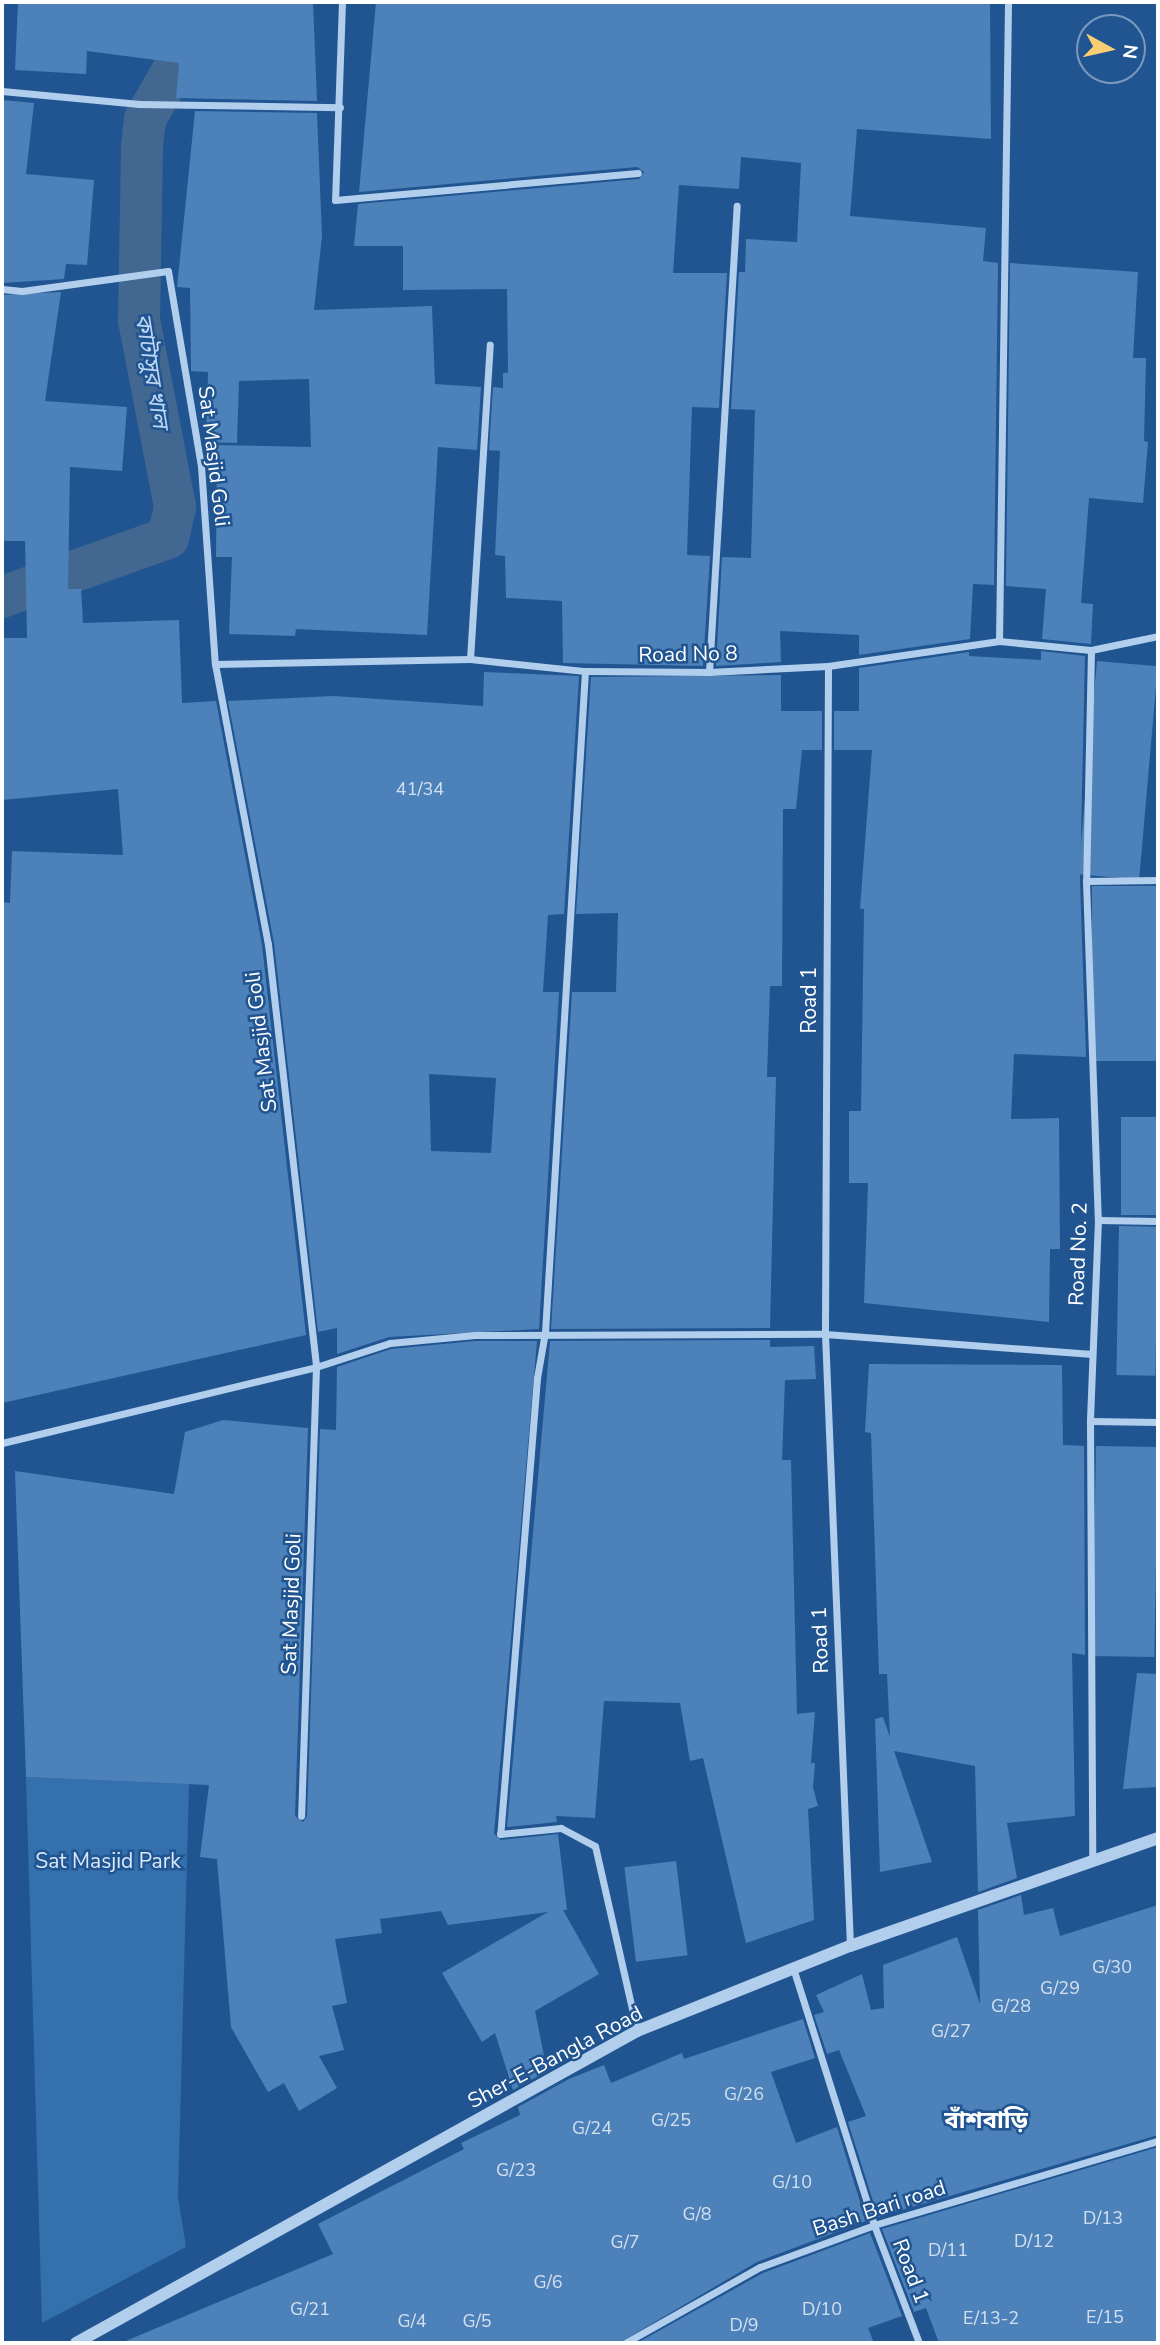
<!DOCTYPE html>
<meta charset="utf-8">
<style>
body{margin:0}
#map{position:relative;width:1160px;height:2345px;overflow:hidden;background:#215591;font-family:"Nunito Sans","Noto Sans Bengali",sans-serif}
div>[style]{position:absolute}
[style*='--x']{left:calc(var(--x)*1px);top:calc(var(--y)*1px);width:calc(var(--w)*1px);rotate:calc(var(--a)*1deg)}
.green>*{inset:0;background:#3470ae}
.canal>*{height:42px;margin:-21px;padding:0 21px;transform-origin:21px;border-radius:21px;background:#426892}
.building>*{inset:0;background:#4d81b9;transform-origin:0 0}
.minor>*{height:7px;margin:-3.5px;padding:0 3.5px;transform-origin:3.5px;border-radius:3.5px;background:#b2ceed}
.tertiary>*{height:12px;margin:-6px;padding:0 6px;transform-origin:6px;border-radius:6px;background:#b2ceed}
span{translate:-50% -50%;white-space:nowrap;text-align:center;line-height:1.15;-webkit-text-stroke:5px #215591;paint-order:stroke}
.number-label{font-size:18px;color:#d2e0ee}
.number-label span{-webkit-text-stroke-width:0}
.street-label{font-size:21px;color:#fff}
.park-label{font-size:21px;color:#d7e8f9}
.water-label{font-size:23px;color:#bed8f4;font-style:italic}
.quarter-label{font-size:24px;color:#fff;font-weight:700}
.frame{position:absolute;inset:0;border:4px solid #fff;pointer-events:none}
.north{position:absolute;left:1076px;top:14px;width:70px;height:70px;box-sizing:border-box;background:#215591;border:2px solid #7a99bd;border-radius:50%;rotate:98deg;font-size:19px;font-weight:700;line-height:28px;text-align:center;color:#fff}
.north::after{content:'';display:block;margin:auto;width:24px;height:32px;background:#face73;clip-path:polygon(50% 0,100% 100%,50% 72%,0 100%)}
</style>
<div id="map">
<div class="green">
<i style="clip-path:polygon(26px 1777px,189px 1784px,178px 2197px,186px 2247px,42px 2323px)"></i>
</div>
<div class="canal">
<i style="--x:2;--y:597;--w:176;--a:-19.6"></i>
<i style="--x:168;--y:538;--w:32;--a:-77"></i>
<i style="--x:175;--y:507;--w:190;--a:-100.9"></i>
<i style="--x:139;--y:320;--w:173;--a:-89"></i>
<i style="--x:142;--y:147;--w:28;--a:-84"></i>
<i style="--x:145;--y:119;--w:135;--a:-60.2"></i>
</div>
<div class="building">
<i style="clip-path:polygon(18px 2px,313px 3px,317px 101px,176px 98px,179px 63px,87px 51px,86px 74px,15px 70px)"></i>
<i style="clip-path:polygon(376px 2px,990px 2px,991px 139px,857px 129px,850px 216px,986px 228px,983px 261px,998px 263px,994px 585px,973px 584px,970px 639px,859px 655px,859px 635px,780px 631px,781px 662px,716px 666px,722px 557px,751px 558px,755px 410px,731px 409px,739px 272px,745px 272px,746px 239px,797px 242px,801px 163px,741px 157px,739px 189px,679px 185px,673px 273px,727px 273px,719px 408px,692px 407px,687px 555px,710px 556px,703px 666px,563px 663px,562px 601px,506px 598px,505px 556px,495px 555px,500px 451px,489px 450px,493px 387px,503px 388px,503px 373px,508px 373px,507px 289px,403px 290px,403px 246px,354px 246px,358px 204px,639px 179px,644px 172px,637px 167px,359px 192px)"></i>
<i style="clip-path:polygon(2px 100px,34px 103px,26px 174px,94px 180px,87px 265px,66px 264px,64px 279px,2px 283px)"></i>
<i style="clip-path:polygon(195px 111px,317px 113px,322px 236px,314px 310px,432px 306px,435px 384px,481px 387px,477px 450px,438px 447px,427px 635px,296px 629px,295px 636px,229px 634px,232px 557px,216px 557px,217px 445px,311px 447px,309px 379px,239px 381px,237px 443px,206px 442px,208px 372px,191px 371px,190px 288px,177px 287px)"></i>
<i style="clip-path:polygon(1010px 263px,1138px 272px,1133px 358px,1146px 358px,1144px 441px,1148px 442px,1143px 503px,1089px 498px,1081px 603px,1093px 604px,1091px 644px,1042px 639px,1046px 589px,1006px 586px)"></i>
<i style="clip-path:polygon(61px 292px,45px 401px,127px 407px,122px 471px,70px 467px,68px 589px,81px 589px,83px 623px,179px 620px,182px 703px,216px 701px,262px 945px,306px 1335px,2px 1403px,2px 902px,10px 903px,12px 851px,123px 855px,118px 789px,2px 800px,2px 638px,27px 638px,25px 541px,2px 541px,2px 295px)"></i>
<i style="clip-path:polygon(1041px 651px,1085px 656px,1080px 881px,1086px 1057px,1014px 1054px,1011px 1119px,1059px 1118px,1060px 1249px,1050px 1249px,1049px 1322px,864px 1303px,868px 1183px,849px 1183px,849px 1111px,861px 1111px,864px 909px,860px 909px,872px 750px,834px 750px,834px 711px,859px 711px,859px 668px,969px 652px,969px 656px,1041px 660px)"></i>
<i style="left:1097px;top:661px;width:61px;height:214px;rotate:5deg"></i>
<i style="clip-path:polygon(evenodd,484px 672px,579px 676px,564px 914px,548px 915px,543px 992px,559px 992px,539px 1329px,389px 1337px,337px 1354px,337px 1328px,318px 1332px,274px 943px,228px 701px,334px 696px,483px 706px,484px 672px,429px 1074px,496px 1078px,491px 1153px,431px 1151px,429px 1074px)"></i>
<i style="clip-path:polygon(781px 675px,781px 711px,822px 711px,822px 750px,802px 750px,796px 809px,783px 809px,782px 986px,770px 986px,767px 1077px,776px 1077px,770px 1328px,551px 1329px,572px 992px,616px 992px,618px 913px,576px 914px,591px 677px)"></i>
<i style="left:1158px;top:886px;width:175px;height:66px;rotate:90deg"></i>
<i style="left:1158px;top:1117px;width:98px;height:37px;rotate:90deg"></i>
<i style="left:1119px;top:1226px;width:39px;height:149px;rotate:1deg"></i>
<i style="clip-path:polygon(770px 1340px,770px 1347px,814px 1346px,816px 1379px,785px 1380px,782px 1460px,791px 1460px,797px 1714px,815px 1712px,811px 1763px,815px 1763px,813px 1787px,818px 1806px,808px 1809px,814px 1920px,746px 1943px,703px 1758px,690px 1761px,680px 1703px,604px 1701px,595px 1818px,556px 1816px,557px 1822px,507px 1827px,550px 1341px)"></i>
<i style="clip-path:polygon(475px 1341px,537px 1341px,494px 1834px,501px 1840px,558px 1834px,567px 1910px,563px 1910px,599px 1974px,535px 2011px,547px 2071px,513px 2090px,495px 2033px,482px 2042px,442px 1973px,548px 1912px,448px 1925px,441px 1911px,380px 1919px,382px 1933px,335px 1939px,347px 2003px,332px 2006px,344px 2050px,319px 2056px,337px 2088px,299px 2111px,284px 2083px,268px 2092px,231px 2027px,217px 1859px,200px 1857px,209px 1785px,26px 1777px,15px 1471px,174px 1494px,185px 1432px,223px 1420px,308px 1428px,295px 1816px,303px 1822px,307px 1816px,320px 1429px,336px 1430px,337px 1367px,391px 1349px)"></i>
<i style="clip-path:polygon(869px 1364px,1062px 1365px,1063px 1445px,1084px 1446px,1085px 1655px,1072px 1653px,1075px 1816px,1007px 1823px,1017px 1878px,978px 1892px,975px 1766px,894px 1751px,932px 1862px,880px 1872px,875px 1719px,883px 1717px,890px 1737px,887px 1674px,879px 1674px,871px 1433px,865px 1432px)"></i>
<i style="left:1096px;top:1446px;width:62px;height:210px;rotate:1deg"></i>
<i style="clip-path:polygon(1137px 1673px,1158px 1674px,1158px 1787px,1123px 1789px)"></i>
<i style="left:676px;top:1861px;width:95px;height:52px;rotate:83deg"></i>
<i style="clip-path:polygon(1021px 1895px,1024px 1915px,1053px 1908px,1060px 1936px,1158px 1905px,1158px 2135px,878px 2217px,848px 2122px,866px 2116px,839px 2050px,827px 2054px,814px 2015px,824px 2012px,816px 1995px,862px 1974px,871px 2010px,884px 2008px,883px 1965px,957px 1937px,980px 2004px,978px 1910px)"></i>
<i style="clip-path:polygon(803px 2019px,815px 2058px,771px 2072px,796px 2143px,837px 2127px,866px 2221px,757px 2262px,619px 2343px,121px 2343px,333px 2254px,318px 2224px,464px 2149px,461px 2143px,520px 2115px,518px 2107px,569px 2079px,604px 2065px,611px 2083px,682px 2053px,684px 2059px)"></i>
<i style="clip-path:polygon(1158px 2147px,1158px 2343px,939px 2343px,926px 2308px,914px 2312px,882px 2229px)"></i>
<i style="clip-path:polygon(870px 2233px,902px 2316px,868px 2328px,874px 2343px,637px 2343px,763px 2273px)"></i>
</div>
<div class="minor">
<i style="--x:342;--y:2;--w:198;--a:92"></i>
<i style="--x:335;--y:200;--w:304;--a:-5.1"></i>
<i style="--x:2;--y:91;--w:138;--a:5.4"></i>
<i style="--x:139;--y:104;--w:201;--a:0.9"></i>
<i style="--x:2;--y:289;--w:20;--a:6"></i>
<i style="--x:22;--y:291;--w:147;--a:-7.8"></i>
<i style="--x:168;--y:271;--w:198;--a:80.4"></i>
<i style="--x:201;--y:466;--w:198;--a:86"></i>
<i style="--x:215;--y:664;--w:285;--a:79.3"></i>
<i style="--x:268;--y:944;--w:426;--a:83.5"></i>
<i style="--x:316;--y:1367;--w:449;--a:91.9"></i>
<i style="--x:999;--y:641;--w:639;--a:-89.19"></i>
<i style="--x:1091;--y:650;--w:231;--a:91.2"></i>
<i style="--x:1086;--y:881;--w:339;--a:88"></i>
<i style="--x:1098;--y:1220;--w:201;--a:92.3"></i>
<i style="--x:1090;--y:1421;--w:438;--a:89.7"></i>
<i style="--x:470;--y:659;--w:315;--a:-86.4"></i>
<i style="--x:215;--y:664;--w:255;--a:-1.1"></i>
<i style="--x:470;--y:659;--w:116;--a:6"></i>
<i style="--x:585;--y:671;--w:124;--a:0.5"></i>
<i style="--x:709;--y:672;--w:119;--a:-2.9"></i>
<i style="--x:828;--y:666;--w:173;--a:-8.3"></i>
<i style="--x:999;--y:641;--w:92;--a:5.6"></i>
<i style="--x:1091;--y:650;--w:68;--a:-11.8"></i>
<i style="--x:828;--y:666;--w:668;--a:90.26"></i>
<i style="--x:825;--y:1334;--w:613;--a:87.66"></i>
<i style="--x:585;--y:671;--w:662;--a:93.46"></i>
<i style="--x:545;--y:1332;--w:47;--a:99.9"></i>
<i style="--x:537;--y:1378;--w:457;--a:94.6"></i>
<i style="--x:500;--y:1834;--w:61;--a:-5.6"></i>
<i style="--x:561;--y:1828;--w:38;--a:28"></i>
<i style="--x:595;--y:1846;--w:190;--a:77.2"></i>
<i style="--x:709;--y:672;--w:467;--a:-86.6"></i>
<i style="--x:1086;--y:881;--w:72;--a:-0.8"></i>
<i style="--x:1098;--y:1220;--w:60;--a:1"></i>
<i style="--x:1090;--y:1421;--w:68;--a:0.8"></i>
<i style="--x:2;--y:1443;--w:323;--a:-13.6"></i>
<i style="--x:316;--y:1367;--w:78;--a:-18"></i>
<i style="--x:390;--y:1343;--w:85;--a:-5.4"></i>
<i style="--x:475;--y:1335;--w:350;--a:-0.2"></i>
<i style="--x:825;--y:1334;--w:268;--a:4.3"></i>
<i style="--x:794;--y:1971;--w:266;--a:72.5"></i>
<i style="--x:874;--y:2225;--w:126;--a:69.1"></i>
<i style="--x:625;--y:2343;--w:155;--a:-29.4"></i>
<i style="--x:760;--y:2267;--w:121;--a:-20.2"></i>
<i style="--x:874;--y:2225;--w:296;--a:-16.5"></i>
</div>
<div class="tertiary">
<i style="--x:76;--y:2343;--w:642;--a:-29.08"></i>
<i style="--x:637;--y:2031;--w:229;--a:-21.8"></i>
<i style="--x:850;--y:1946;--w:326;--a:-19.3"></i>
</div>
<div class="number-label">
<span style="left:420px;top:789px">41/34</span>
<span style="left:1112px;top:1967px">G/30</span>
<span style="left:1060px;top:1988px">G/29</span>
<span style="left:1011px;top:2006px">G/28</span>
<span style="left:951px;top:2031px">G/27</span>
<span style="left:744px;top:2094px">G/26</span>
<span style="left:671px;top:2120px">G/25</span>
<span style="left:592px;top:2128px">G/24</span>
<span style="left:516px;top:2170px">G/23</span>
<span style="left:792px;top:2182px">G/10</span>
<span style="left:697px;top:2214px">G/8</span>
<span style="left:1103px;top:2218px">D/13</span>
<span style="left:1034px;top:2241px">D/12</span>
<span style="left:625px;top:2242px">G/7</span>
<span style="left:948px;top:2250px">D/11</span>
<span style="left:548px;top:2282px">G/6</span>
<span style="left:310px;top:2309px">G/21</span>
<span style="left:822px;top:2309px">D/10</span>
<span style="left:1105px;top:2317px">E/15</span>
<span style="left:991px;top:2318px">E/13-2</span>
<span style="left:412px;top:2321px">G/4</span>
<span style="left:477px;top:2321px">G/5</span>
<span style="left:744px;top:2325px">D/9</span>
</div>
<div class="street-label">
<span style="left:214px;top:456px;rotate:83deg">Sat Masjid Goli</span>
<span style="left:688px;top:654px;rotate:-1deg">Road No 8</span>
<span style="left:809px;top:1000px;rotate:-90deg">Road 1</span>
<span style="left:261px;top:1042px;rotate:-97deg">Sat Masjid Goli</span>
<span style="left:1078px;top:1254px;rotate:-88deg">Road No. 2</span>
<span style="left:291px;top:1604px;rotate:-88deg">Sat Masjid Goli</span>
<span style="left:820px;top:1640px;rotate:-92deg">Road 1</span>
<span style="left:555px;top:2057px;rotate:-28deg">Sher-E-Bangla Road</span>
<span style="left:879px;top:2208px;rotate:-18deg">Bash Bari road</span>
<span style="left:911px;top:2271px;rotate:69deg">Road 1</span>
</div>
<div class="park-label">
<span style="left:108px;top:1861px">Sat Masjid Park</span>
</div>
<div class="water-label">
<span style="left:151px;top:371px;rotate:81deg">কাটাসুর খাল</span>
</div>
<div class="quarter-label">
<span style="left:986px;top:2121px">বাঁশবাড়ি</span>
</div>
<div class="frame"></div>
<div class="north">N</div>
</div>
